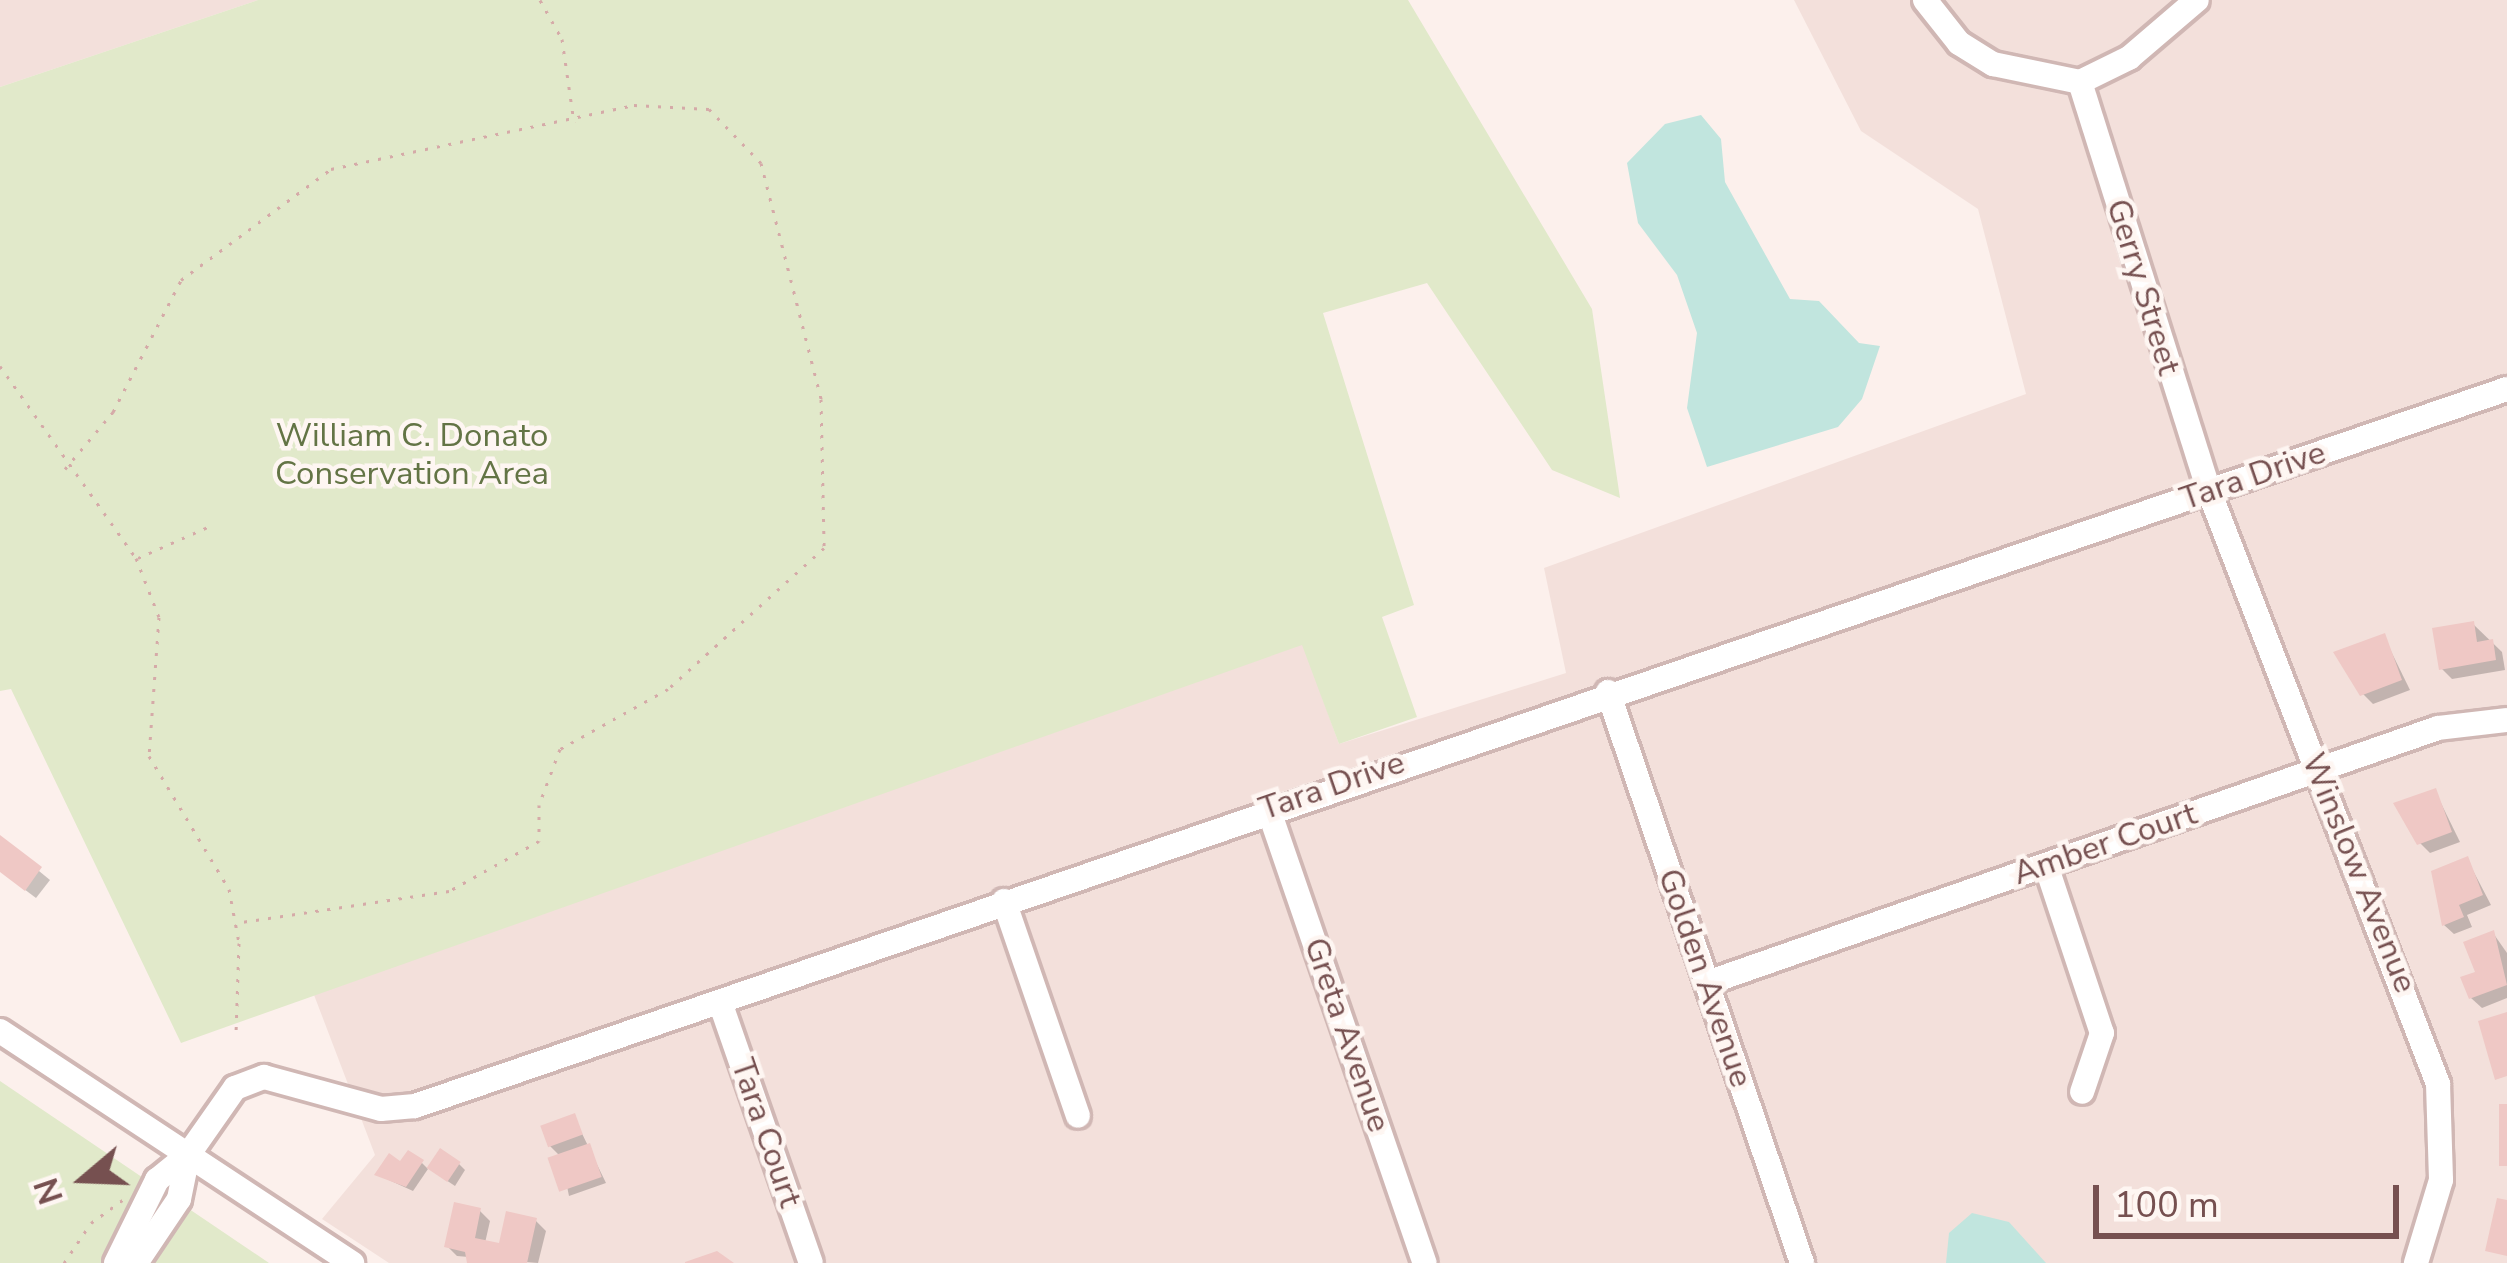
<!DOCTYPE html>
<style>
body{margin:0}
#map{position:relative;width:2507px;height:1263px;overflow:hidden;background:#fcf0ec;font-family:"Nunito Sans",sans-serif}
div>[style]{position:absolute}
[style*='--x']{left:calc(var(--x)*1px);top:calc(var(--y)*1px);width:calc(var(--w)*1px);rotate:calc(var(--a)*1deg)}
.residential>*{inset:0;background:#f3e0db}
.green>*{inset:0;background:#e1e9ca}
.water>*{inset:0;background:#c1e5de}
.shadow>*{inset:0;background:#0003}
.building>*{inset:0;background:#efc8c5;transform-origin:0 0}
.path>*{height:3px;margin-top:-1.5px;transform-origin:0;background:repeating-linear-gradient(90deg,#d5aaa8 0 3px,transparent 0 12px)}
.roads{filter:drop-shadow(3px 0 #d0b7b4) drop-shadow(-3px 0 #d0b7b4) drop-shadow(0 3px #d0b7b4) drop-shadow(0 -3px #d0b7b4)}
.minor>*{height:24px;margin:-12px;padding:0 12px;transform-origin:12px;border-radius:12px;background:#fff}
span{translate:-50% -50%;white-space:nowrap;text-align:center;line-height:1.15;-webkit-text-stroke:9px #fef6f2;paint-order:stroke}
.street-label{font-size:33px;color:#765050}
.park-label{font-size:33px;color:#637445}
.north{position:absolute;left:24px;top:1119px;width:120px;height:120px;-webkit-text-stroke:9px #fef6f2;paint-order:stroke;rotate:251deg;font-size:33px;font-weight:700;line-height:48px;text-align:center;color:#765050}
.north::after{content:'';display:block;margin:auto;width:42px;height:54px;background:#765050;clip-path:polygon(50% 0,100% 100%,50% 72%,0 100%)}
.scale{position:absolute;left:2093px;top:1185px;width:306px;height:54px;box-sizing:border-box;border:6px solid #765050;border-top:0;padding-left:15px;font-size:36px;line-height:42px;white-space:nowrap;color:#765050;-webkit-text-stroke:9px #fef6f2;paint-order:stroke}
</style>
<div id="map">
<div class="residential">
<i style="clip-path:polygon(0 0,258px 0,0 87px)"></i>
<i style="clip-path:polygon(1794px 0,2507px 0,2507px 1263px,389px 1263px,322px 1219px,375px 1155px,303px 966px,1280px 580px,1339px 744px,1566px 673px,1544px 568px,2026px 394px,1978px 209px,1861px 131px)"></i>
</div>
<div class="green">
<i style="clip-path:polygon(258px 0,1408px 0,1592px 309px,1620px 498px,1552px 470px,1427px 283px,1323px 313px,1414px 605px,1382px 617px,1417px 717px,1339px 744px,1302px 645px,181px 1043px,11px 689px,0 691px,0 87px)"></i>
<i style="clip-path:polygon(0 1081px,269px 1263px,0 1263px)"></i>
</div>
<div class="water">
<i style="clip-path:polygon(1701px 115px,1721px 139px,1725px 182px,1790px 299px,1819px 301px,1859px 343px,1880px 346px,1862px 399px,1838px 427px,1707px 467px,1687px 408px,1697px 333px,1677px 275px,1638px 223px,1627px 163px,1665px 124px)"></i>
<i style="clip-path:polygon(1972px 1213px,2009px 1222px,2046px 1263px,1946px 1263px,1949px 1233px)"></i>
</div>
<div class="shadow">
<i style="clip-path:polygon(2473px 624px,2502px 652px,2505px 670px,2452px 679px,2442px 669px)"></i>
<i style="clip-path:polygon(2384px 637px,2410px 690px,2373px 704px,2363px 694px)"></i>
<i style="clip-path:polygon(2435px 791px,2460px 842px,2430px 853px,2420px 843px)"></i>
<i style="clip-path:polygon(0 839px,50px 880px,36px 898px,0 871px)"></i>
<i style="clip-path:polygon(2467px 859px,2491px 905px,2467px 915px,2472px 927px,2454px 934px,2444px 925px)"></i>
<i style="clip-path:polygon(2493px 933px,2507px 953px,2507px 998px,2482px 1008px,2471px 998px)"></i>
<i style="clip-path:polygon(574px 1117px,606px 1183px,569px 1196px,561px 1157px,550px 1146px)"></i>
<i style="clip-path:polygon(422px 1163px,428px 1169px,413px 1191px,378px 1175px)"></i>
<i style="clip-path:polygon(459px 1164px,465px 1170px,455px 1186px,437px 1174px)"></i>
<i style="clip-path:polygon(480px 1211px,490px 1221px,485px 1243px,502px 1247px,536px 1221px,546px 1231px,538px 1263px,457px 1256px,447px 1246px)"></i>
</div>
<div class="building">
<i style="clip-path:polygon(2474px 621px,2477px 642px,2493px 639px,2496px 660px,2439px 670px,2432px 628px)"></i>
<i style="clip-path:polygon(2385px 633px,2402px 680px,2360px 696px,2333px 652px)"></i>
<i style="clip-path:polygon(2436px 788px,2452px 832px,2417px 845px,2393px 803px)"></i>
<i style="clip-path:polygon(0 835px,42px 867px,25px 891px,0 872px)"></i>
<i style="clip-path:polygon(2468px 856px,2483px 895px,2459px 905px,2464px 917px,2442px 926px,2431px 871px)"></i>
<i style="clip-path:polygon(2494px 930px,2507px 985px,2469px 999px,2460px 977px,2475px 972px,2463px 942px)"></i>
<i style="clip-path:polygon(2507px 1012px,2507px 1076px,2495px 1080px,2478px 1021px)"></i>
<i style="left:2499px;top:1104px;width:8px;height:62px"></i>
<i style="left:575px;top:1113px;width:23px;height:37px;rotate:70deg"></i>
<i style="left:590px;top:1143px;width:36px;height:45px;rotate:71deg"></i>
<i style="left:440px;top:1148px;width:25px;height:24px;rotate:34deg"></i>
<i style="clip-path:polygon(408px 1150px,424px 1160px,406px 1187px,374px 1175px,389px 1153px,400px 1161px)"></i>
<i style="clip-path:polygon(2497px 1198px,2507px 1200px,2507px 1256px,2485px 1251px)"></i>
<i style="clip-path:polygon(454px 1202px,481px 1208px,475px 1238px,499px 1243px,506px 1211px,537px 1218px,527px 1263px,467px 1263px,465px 1252px,444px 1247px)"></i>
<i style="clip-path:polygon(717px 1251px,734px 1263px,685px 1263px,685px 1262px)"></i>
</div>
<div class="path">
<i style="--x:540;--y:0;--w:45;--a:60.6"></i>
<i style="--x:562;--y:39;--w:84;--a:81.8"></i>
<i style="--x:0;--y:366;--w:235;--a:54.7"></i>
<i style="--x:136;--y:558;--w:63;--a:68.7"></i>
<i style="--x:159;--y:617;--w:139;--a:94.1"></i>
<i style="--x:149;--y:756;--w:155;--a:59"></i>
<i style="--x:229;--y:889;--w:55;--a:79.5"></i>
<i style="--x:239;--y:943;--w:91;--a:91.9"></i>
<i style="--x:65;--y:469;--w:75;--a:-49.9"></i>
<i style="--x:113;--y:412;--w:148;--a:-62.7"></i>
<i style="--x:181;--y:280;--w:187;--a:-36.5"></i>
<i style="--x:331;--y:169;--w:310;--a:-11.9"></i>
<i style="--x:634;--y:105;--w:75;--a:3.1"></i>
<i style="--x:709;--y:109;--w:75;--a:46.1"></i>
<i style="--x:761;--y:163;--w:244;--a:75.7"></i>
<i style="--x:821;--y:399;--w:149;--a:88.8"></i>
<i style="--x:824;--y:548;--w:210;--a:137.9"></i>
<i style="--x:668;--y:689;--w:124;--a:150.9"></i>
<i style="--x:560;--y:749;--w:60;--a:110.6"></i>
<i style="--x:539;--y:805;--w:36;--a:90"></i>
<i style="--x:539;--y:841;--w:103;--a:150.9"></i>
<i style="--x:449;--y:891;--w:216;--a:171.5"></i>
<i style="--x:138;--y:558;--w:81;--a:-24"></i>
<i style="--x:64;--y:1263;--w:48;--a:-56"></i>
<i style="--x:91;--y:1223;--w:39;--a:-36"></i>
</div>
<div class="roads">
<div class="minor">
<i style="--x:1925;--y:0;--w:55;--a:51.7"></i>
<i style="--x:1959;--y:43;--w:40;--a:32"></i>
<i style="--x:1993;--y:64;--w:89;--a:11.7"></i>
<i style="--x:2080;--y:82;--w:55;--a:-26.1"></i>
<i style="--x:2129;--y:58;--w:89;--a:-40.5"></i>
<i style="--x:2080;--y:82;--w:429;--a:72.5"></i>
<i style="--x:2209;--y:491;--w:636;--a:68.88"></i>
<i style="--x:2438;--y:1084;--w:96;--a:88.2"></i>
<i style="--x:2441;--y:1180;--w:87;--a:106.8"></i>
<i style="--x:1608;--y:692;--w:603;--a:71.23"></i>
<i style="--x:1268;--y:808;--w:481;--a:71"></i>
<i style="--x:2046;--y:865;--w:177;--a:71.6"></i>
<i style="--x:2102;--y:1033;--w:62;--a:108.7"></i>
<i style="--x:1004;--y:901;--w:227;--a:71"></i>
<i style="--x:1707;--y:983;--w:774;--a:-19.23"></i>
<i style="--x:2438;--y:728;--w:69;--a:-6.6"></i>
<i style="--x:720;--y:1002;--w:276;--a:70.8"></i>
<i style="--x:0;--y:1031;--w:422;--a:33.4"></i>
<i style="--x:116;--y:1263;--w:93;--a:-63.7"></i>
<i style="--x:157;--y:1180;--w:40;--a:-39"></i>
<i style="--x:188;--y:1155;--w:82;--a:-55"></i>
<i style="--x:235;--y:1088;--w:31;--a:-21"></i>
<i style="--x:264;--y:1077;--w:121;--a:15.3"></i>
<i style="--x:381;--y:1109;--w:34;--a:-5"></i>
<i style="--x:415;--y:1106;--w:2211;--a:-18.92"></i>
<i style="--x:136;--y:1263;--w:77;--a:-56.1"></i>
<i style="--x:179;--y:1199;--w:45;--a:-78.4"></i>
</div>
</div>
<div class="street-label">
<span style="left:2143px;top:287px;rotate:73deg">Gerry Street</span>
<span style="left:2253px;top:476px;rotate:-19deg">Tara Drive</span>
<span style="left:1332px;top:786px;rotate:-19deg">Tara Drive</span>
<span style="left:2105px;top:844px;rotate:-19deg">Amber Court</span>
<span style="left:2359px;top:873px;rotate:68deg">Winslow Avenue</span>
<span style="left:1705px;top:978px;rotate:71deg">Golden Avenue</span>
<span style="left:1347px;top:1035px;rotate:71deg">Greta Avenue</span>
<span style="left:766px;top:1133px;rotate:71deg">Tara Court</span>
</div>
<div class="park-label">
<span style="left:412px;top:455px">William C. Donato<br>Conservation Area</span>
</div>
<div class="north">N</div>
<div class="scale">100 m</div>
</div>
